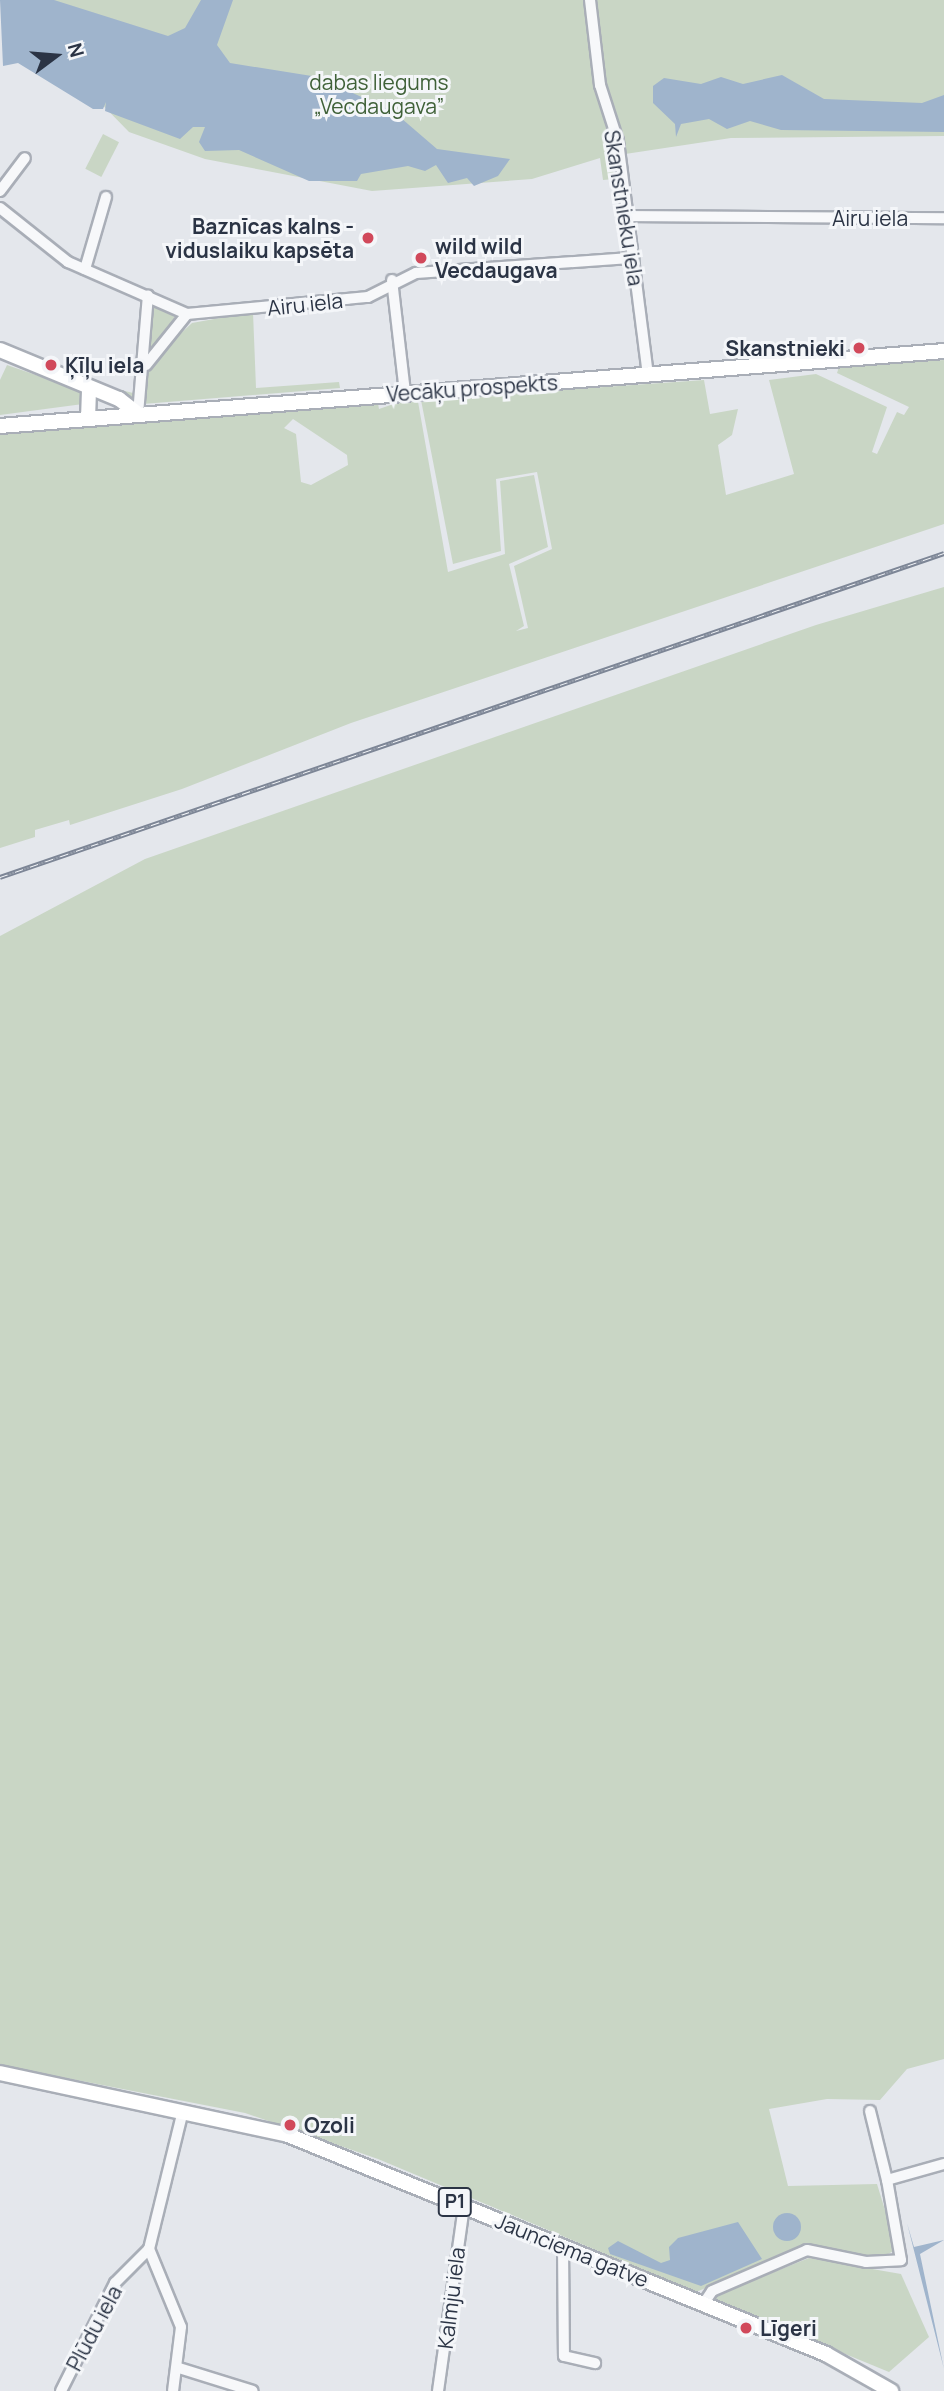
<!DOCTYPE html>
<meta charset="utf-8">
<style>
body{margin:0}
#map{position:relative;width:944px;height:2391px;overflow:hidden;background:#e4e7ec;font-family:Manrope,sans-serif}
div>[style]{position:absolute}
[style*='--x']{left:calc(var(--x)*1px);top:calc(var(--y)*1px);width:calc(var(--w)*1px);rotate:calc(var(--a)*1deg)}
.green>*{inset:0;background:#c9d6c5;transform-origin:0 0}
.water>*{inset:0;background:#9fb4cc}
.round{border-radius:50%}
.roads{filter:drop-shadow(2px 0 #a9aeb7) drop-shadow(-2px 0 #a9aeb7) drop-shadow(0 2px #a9aeb7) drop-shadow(0 -2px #a9aeb7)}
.minor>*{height:10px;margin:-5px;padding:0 5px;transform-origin:5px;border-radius:5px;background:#f7f8fa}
.major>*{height:14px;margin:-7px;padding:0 7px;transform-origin:7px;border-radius:7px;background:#fff}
.rail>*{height:5px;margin-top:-2.5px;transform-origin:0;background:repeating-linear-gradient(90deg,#f4f6f9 0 8px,#7d8696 0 16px);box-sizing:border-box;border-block:2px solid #7d8696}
.dots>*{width:19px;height:19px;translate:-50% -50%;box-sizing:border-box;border:4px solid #f4f6f9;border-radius:50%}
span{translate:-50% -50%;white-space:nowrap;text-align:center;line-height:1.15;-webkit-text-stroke:6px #f4f6f9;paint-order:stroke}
.shield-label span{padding:2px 5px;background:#f4f6f9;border:2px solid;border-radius:5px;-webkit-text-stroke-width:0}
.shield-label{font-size:19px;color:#2b3445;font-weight:700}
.park-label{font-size:21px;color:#3f6138}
.street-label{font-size:21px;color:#2b3445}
.poi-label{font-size:21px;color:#2b3445;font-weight:700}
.right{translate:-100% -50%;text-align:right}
.left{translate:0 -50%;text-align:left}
.north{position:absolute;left:21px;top:21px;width:70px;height:70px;-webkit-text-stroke:5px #f4f6f9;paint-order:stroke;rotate:74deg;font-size:19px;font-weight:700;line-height:28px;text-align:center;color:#2b3445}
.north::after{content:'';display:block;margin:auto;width:24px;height:32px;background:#2b3445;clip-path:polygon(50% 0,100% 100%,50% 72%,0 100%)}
</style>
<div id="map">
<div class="green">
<i style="clip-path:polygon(0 0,944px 0,944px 136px,731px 138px,612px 156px,614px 179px,603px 180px,600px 158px,532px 179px,372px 191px,205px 159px,129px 132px)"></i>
<i style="left:103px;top:134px;width:18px;height:39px;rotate:27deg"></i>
<i style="clip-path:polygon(154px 303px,171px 310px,176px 322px,149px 360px)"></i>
<i style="clip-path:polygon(253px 312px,256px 388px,339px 382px,340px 388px,143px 404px,93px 383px,137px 394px,145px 388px,143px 369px,192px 323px)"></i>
<i style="clip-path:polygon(evenodd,944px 360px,944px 524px,351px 723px,182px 789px,70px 825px,69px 820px,35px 830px,35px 837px,0 848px,0 434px,377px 398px,379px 409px,417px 396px,448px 572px,505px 554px,500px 481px,534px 475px,548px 547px,509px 564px,524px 626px,516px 631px,528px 628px,514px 566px,552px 549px,537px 472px,496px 479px,501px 551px,453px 564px,421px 400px,704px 380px,710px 414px,738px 409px,732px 435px,718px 445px,726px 495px,794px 474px,769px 380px,816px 374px,887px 407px,872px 452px,877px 454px,897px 412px,904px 415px,909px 407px,837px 373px,839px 367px,944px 360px,293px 419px,347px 455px,348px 465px,311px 485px,301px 482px,296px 434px,284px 428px,293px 419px)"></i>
<i style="clip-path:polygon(7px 365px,82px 391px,83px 404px,0 415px,0 380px)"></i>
<i style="clip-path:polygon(944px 587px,944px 2059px,907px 2069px,880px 2100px,827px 2099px,769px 2109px,788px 2186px,877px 2184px,897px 2249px,879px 2259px,816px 2246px,797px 2250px,696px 2292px,378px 2159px,245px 2113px,0 2065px,0 936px,145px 859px,816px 625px)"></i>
<i style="clip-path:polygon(809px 2258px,901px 2274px,929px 2337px,889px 2372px,709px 2298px)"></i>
</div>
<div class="water">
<i style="clip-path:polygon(0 0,54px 0,168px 36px,185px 28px,201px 0,233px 0,217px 45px,230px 63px,318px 77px,394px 112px,437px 149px,510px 159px,498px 176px,474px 186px,467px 178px,448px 183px,436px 165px,425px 171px,408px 166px,361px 174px,357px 181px,309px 181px,239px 150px,205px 151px,199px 142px,205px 127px,193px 127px,180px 139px,105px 111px,106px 102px,103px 109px,93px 109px,18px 63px,3px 66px)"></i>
<i style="clip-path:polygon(782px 75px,824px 99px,922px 103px,944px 95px,944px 132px,781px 130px,750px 121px,727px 129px,709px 119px,681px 124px,676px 137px,675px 124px,653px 103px,653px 86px,664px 78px,701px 84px,721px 77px,743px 84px)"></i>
<i class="round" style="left:773px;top:2213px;width:28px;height:28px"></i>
<i style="clip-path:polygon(738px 2222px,762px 2259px,701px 2286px,610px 2254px,608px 2248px,618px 2241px,661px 2263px,670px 2260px,669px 2247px,678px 2238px)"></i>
<i style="clip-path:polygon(907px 2223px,914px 2247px,944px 2240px,920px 2254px,944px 2369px)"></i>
</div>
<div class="roads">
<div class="minor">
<i style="--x:590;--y:0;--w:86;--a:83.3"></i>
<i style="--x:600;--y:85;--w:59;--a:72.2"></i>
<i style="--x:618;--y:141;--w:237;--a:82.7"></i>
<i style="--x:0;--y:191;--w:41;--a:-52.9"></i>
<i style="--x:0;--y:208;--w:87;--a:38.5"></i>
<i style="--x:68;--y:262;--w:130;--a:23.6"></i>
<i style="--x:187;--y:314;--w:182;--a:-5.4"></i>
<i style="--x:368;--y:297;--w:54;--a:-26.6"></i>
<i style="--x:416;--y:273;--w:218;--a:-4"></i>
<i style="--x:628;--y:216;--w:316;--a:0.4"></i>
<i style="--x:85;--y:269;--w:75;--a:-73.7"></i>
<i style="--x:392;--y:280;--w:113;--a:83.4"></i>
<i style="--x:146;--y:365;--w:65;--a:-51.2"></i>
<i style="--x:138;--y:414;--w:119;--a:-85.2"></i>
<i style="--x:870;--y:2111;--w:71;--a:76.2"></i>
<i style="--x:563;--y:2246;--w:110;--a:89.5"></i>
<i style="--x:564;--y:2356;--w:32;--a:13"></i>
<i style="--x:149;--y:2249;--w:84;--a:67.7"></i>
<i style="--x:181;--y:2327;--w:64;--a:97.1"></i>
<i style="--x:704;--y:2303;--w:14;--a:-56"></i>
<i style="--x:712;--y:2291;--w:103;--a:-23.3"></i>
<i style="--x:807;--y:2250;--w:60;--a:11.5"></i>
<i style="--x:866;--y:2262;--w:35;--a:-3"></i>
<i style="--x:901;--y:2260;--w:81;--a:-99.9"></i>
<i style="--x:887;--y:2180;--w:59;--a:-15.7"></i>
<i style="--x:179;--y:2368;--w:77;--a:17.3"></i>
<i style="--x:61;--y:2391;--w:121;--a:-63.4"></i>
<i style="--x:115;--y:2283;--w:48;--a:-45"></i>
<i style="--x:149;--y:2249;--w:142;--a:-76.2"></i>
<i style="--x:438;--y:2391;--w:187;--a:-82"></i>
</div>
<div class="major">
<i style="--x:0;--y:350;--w:129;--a:22.4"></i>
<i style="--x:119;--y:399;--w:24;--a:38"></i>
<i style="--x:88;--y:419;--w:31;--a:-88"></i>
<i style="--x:0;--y:426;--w:947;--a:-4.54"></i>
<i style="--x:0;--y:2073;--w:295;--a:12.1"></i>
<i style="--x:288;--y:2135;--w:581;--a:22.15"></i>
<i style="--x:826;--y:2354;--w:75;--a:29.6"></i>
</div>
</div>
<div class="rail">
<i style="--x:0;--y:877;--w:998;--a:-18.94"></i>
</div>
<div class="dots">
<i style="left:368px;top:238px;background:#d1495b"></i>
<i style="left:421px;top:258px;background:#d1495b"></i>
<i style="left:859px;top:348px;background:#d1495b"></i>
<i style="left:51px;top:365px;background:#d1495b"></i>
<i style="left:290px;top:2125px;background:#d1495b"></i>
<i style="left:746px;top:2328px;background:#d1495b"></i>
</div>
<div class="shield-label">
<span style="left:455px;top:2202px">P1</span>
</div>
<div class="park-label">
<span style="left:379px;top:94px">dabas liegums<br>„Vecdaugava”</span>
</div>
<div class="street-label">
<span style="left:624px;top:208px;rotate:81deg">Skanstnieku iela</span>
<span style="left:870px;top:218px">Airu iela</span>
<span style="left:305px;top:304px;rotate:-6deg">Airu iela</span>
<span style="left:472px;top:388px;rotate:-4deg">Vecāķu prospekts</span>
<span style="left:572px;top:2250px;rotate:22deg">Jaunciema gatve</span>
<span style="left:451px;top:2298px;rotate:-83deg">Kalmju iela</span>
<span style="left:94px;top:2328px;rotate:-62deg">Plūdu iela</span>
</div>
<div class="poi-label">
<span class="right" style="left:354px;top:238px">Baznīcas kalns -<br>viduslaiku kapsēta</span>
<span class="left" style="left:435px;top:258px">wild wild<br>Vecdaugava</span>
<span class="right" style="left:845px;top:348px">Skanstnieki</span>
<span class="left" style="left:65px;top:365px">Ķīļu iela</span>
<span class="left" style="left:304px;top:2125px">Ozoli</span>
<span class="left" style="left:760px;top:2328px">Līgeri</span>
</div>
<div class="north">N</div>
</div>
